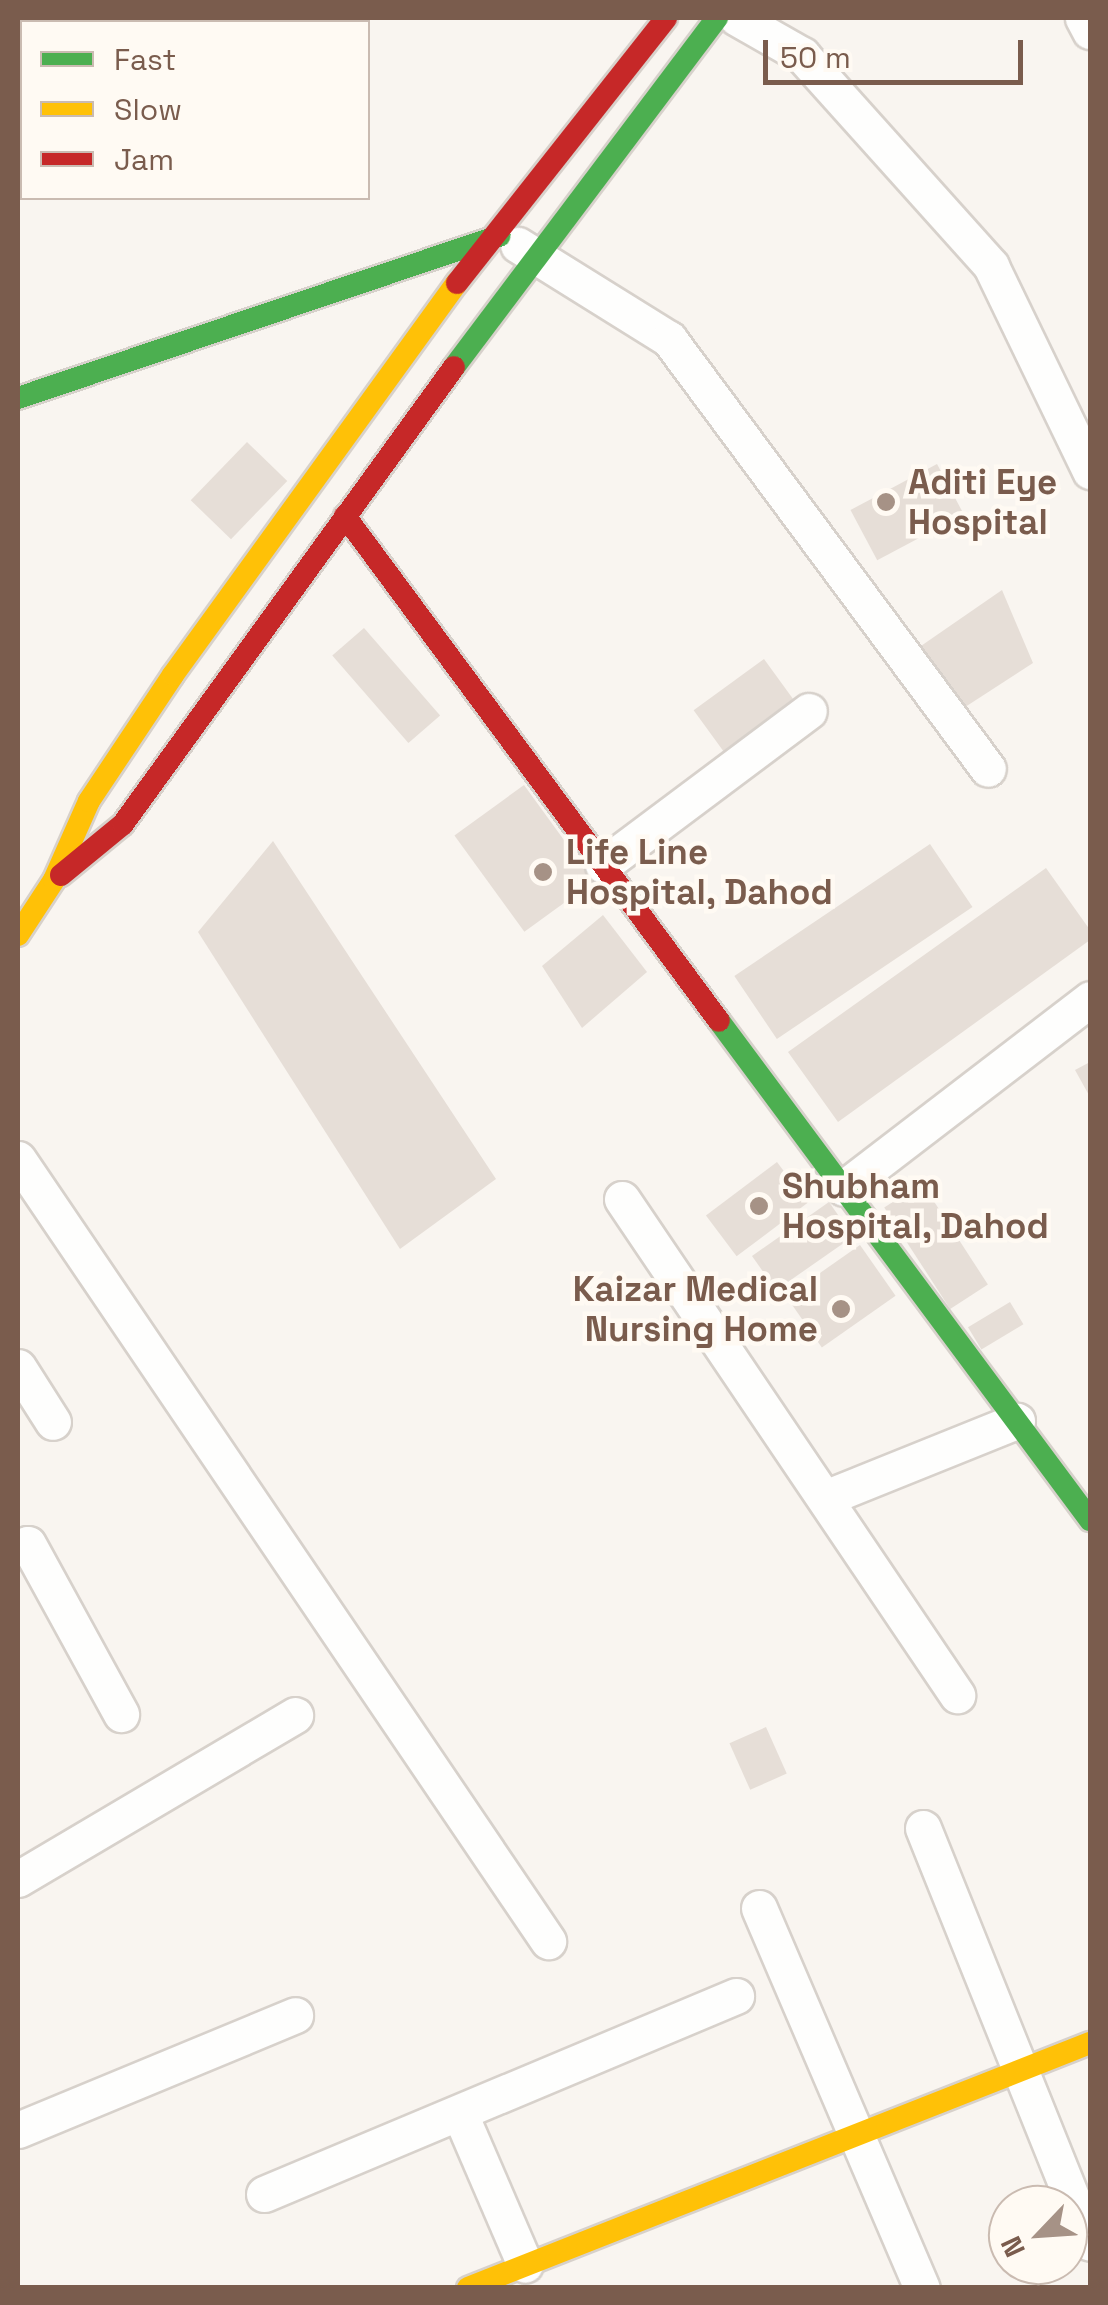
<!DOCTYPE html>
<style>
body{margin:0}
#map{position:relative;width:1108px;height:2305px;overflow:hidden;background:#f9f5f0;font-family:"Space Grotesk",sans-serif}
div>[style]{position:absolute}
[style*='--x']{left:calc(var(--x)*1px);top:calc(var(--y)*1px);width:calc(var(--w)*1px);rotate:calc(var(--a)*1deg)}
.building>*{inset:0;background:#e6ded7;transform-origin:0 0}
.roads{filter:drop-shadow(2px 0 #d7d1cb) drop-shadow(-2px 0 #d7d1cb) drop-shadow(0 2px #d7d1cb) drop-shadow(0 -2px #d7d1cb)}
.street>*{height:35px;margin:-17.5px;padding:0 17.5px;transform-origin:17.5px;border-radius:17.5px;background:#fefefd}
.fast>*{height:22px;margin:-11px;padding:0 11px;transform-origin:11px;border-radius:11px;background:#4caf50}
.slow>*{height:22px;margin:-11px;padding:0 11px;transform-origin:11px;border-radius:11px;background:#ffc107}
.jam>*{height:22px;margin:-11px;padding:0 11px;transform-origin:11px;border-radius:11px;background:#c62828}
.dots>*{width:28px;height:28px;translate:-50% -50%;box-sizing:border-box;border:5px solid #fffaf3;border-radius:50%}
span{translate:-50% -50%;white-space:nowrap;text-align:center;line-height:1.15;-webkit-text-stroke:9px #fffaf3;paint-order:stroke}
.poi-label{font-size:35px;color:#7a5c4d;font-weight:700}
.left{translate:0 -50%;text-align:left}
.right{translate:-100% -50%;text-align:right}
.frame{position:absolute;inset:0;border:20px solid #7a5c4d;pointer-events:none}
.legend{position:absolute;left:20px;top:20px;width:350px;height:180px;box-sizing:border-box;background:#fffaf3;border:2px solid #cabbb1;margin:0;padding:12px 18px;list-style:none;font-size:30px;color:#7a5c4d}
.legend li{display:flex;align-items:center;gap:20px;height:50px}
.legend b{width:50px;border:2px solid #cabbb1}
.north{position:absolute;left:988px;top:2185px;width:100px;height:100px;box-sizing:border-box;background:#fffaf3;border:2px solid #cabbb1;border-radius:50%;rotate:245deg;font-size:28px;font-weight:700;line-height:40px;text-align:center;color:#7a5c4d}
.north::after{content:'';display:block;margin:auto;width:35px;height:45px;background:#a69286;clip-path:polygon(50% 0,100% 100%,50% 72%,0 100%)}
.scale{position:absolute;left:763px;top:40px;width:260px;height:45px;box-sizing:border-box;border:5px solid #7a5c4d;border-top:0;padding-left:12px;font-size:30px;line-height:35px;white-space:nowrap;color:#7a5c4d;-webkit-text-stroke:8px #fffaf3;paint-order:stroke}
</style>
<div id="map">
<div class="building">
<i style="left:222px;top:18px;width:104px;height:13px"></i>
<i style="left:247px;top:442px;width:56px;height:81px;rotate:44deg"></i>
<i style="left:937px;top:464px;width:57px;height:98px;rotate:62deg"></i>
<i style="clip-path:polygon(1002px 590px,1033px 663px,959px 711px,918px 648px)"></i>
<i style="left:364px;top:628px;width:116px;height:42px;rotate:49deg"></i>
<i style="left:764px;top:659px;width:85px;height:87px;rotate:54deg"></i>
<i style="left:524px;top:785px;width:119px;height:86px;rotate:54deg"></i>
<i style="clip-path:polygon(273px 841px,496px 1179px,400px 1249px,198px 932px)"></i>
<i style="left:930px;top:844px;width:76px;height:236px;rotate:56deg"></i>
<i style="clip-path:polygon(1046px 868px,1090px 930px,1090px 940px,838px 1122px,788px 1052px)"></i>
<i style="clip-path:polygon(603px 915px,647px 972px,582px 1028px,542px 966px)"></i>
<i style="clip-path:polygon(1090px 1062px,1090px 1097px,1075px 1070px)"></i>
<i style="left:777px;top:1162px;width:51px;height:89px;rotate:53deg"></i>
<i style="left:922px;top:1183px;width:121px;height:45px;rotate:57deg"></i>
<i style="left:829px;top:1202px;width:42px;height:94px;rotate:55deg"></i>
<i style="left:860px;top:1245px;width:62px;height:90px;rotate:55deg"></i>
<i style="left:1010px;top:1302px;width:26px;height:49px;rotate:59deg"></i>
<i style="left:766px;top:1727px;width:51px;height:40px;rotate:66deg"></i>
</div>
<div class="roads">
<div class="street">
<i style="--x:737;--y:18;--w:75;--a:29.6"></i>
<i style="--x:802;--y:55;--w:283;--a:48.1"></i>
<i style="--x:991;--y:266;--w:228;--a:64.2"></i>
<i style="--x:1083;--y:18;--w:15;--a:62"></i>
<i style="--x:518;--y:245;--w:178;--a:31.9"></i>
<i style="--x:669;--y:339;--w:535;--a:53.43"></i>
<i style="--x:603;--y:865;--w:257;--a:-36.8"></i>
<i style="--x:18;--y:1159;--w:945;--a:55.87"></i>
<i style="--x:844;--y:1188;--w:310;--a:-37.5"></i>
<i style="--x:622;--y:1199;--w:599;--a:55.96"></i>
<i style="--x:18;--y:1367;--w:65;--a:57.5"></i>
<i style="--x:825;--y:1498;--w:207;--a:-21.9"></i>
<i style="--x:18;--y:1547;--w:10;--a:-17"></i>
<i style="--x:28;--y:1544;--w:194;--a:61.3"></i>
<i style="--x:923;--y:1828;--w:447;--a:68.1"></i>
<i style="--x:18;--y:1879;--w:322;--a:-30.6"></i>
<i style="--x:759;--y:1908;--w:413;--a:66.8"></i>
<i style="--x:460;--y:2114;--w:164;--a:66.7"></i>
<i style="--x:18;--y:2130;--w:300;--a:-22.5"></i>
<i style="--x:264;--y:2194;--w:512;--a:-22.76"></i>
</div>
<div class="fast">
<i style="--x:454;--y:367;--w:437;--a:-53"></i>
<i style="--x:18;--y:398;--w:508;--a:-18.61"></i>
<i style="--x:719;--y:1021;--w:622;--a:53.37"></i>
</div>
<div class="slow">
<i style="--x:18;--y:935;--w:66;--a:-56.8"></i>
<i style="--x:54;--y:880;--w:86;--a:-66.1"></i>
<i style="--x:89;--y:801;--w:151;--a:-56.3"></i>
<i style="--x:173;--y:675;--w:484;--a:-54.1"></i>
<i style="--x:468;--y:2288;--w:669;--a:-21.5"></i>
</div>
<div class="jam">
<i style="--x:457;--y:283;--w:337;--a:-51.7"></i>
<i style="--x:345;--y:516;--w:628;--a:53.48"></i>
<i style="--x:61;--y:875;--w:80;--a:-39.4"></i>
<i style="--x:123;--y:824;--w:564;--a:-54.08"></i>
</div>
</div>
<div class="dots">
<i style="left:886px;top:502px;background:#a69286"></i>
<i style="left:543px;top:872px;background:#a69286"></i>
<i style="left:759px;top:1206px;background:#a69286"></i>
<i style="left:841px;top:1309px;background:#a69286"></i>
</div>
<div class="poi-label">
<span class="left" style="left:908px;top:502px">Aditi Eye<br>Hospital</span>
<span class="left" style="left:566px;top:872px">Life Line<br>Hospital, Dahod</span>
<span class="left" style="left:782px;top:1206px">Shubham<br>Hospital, Dahod</span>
<span class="right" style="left:818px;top:1309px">Kaizar Medical<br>Nursing Home</span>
</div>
<div class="frame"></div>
<ul class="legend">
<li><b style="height:12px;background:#4caf50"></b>Fast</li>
<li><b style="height:12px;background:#ffc107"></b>Slow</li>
<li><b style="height:12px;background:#c62828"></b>Jam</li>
</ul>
<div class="north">N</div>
<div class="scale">50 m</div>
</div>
